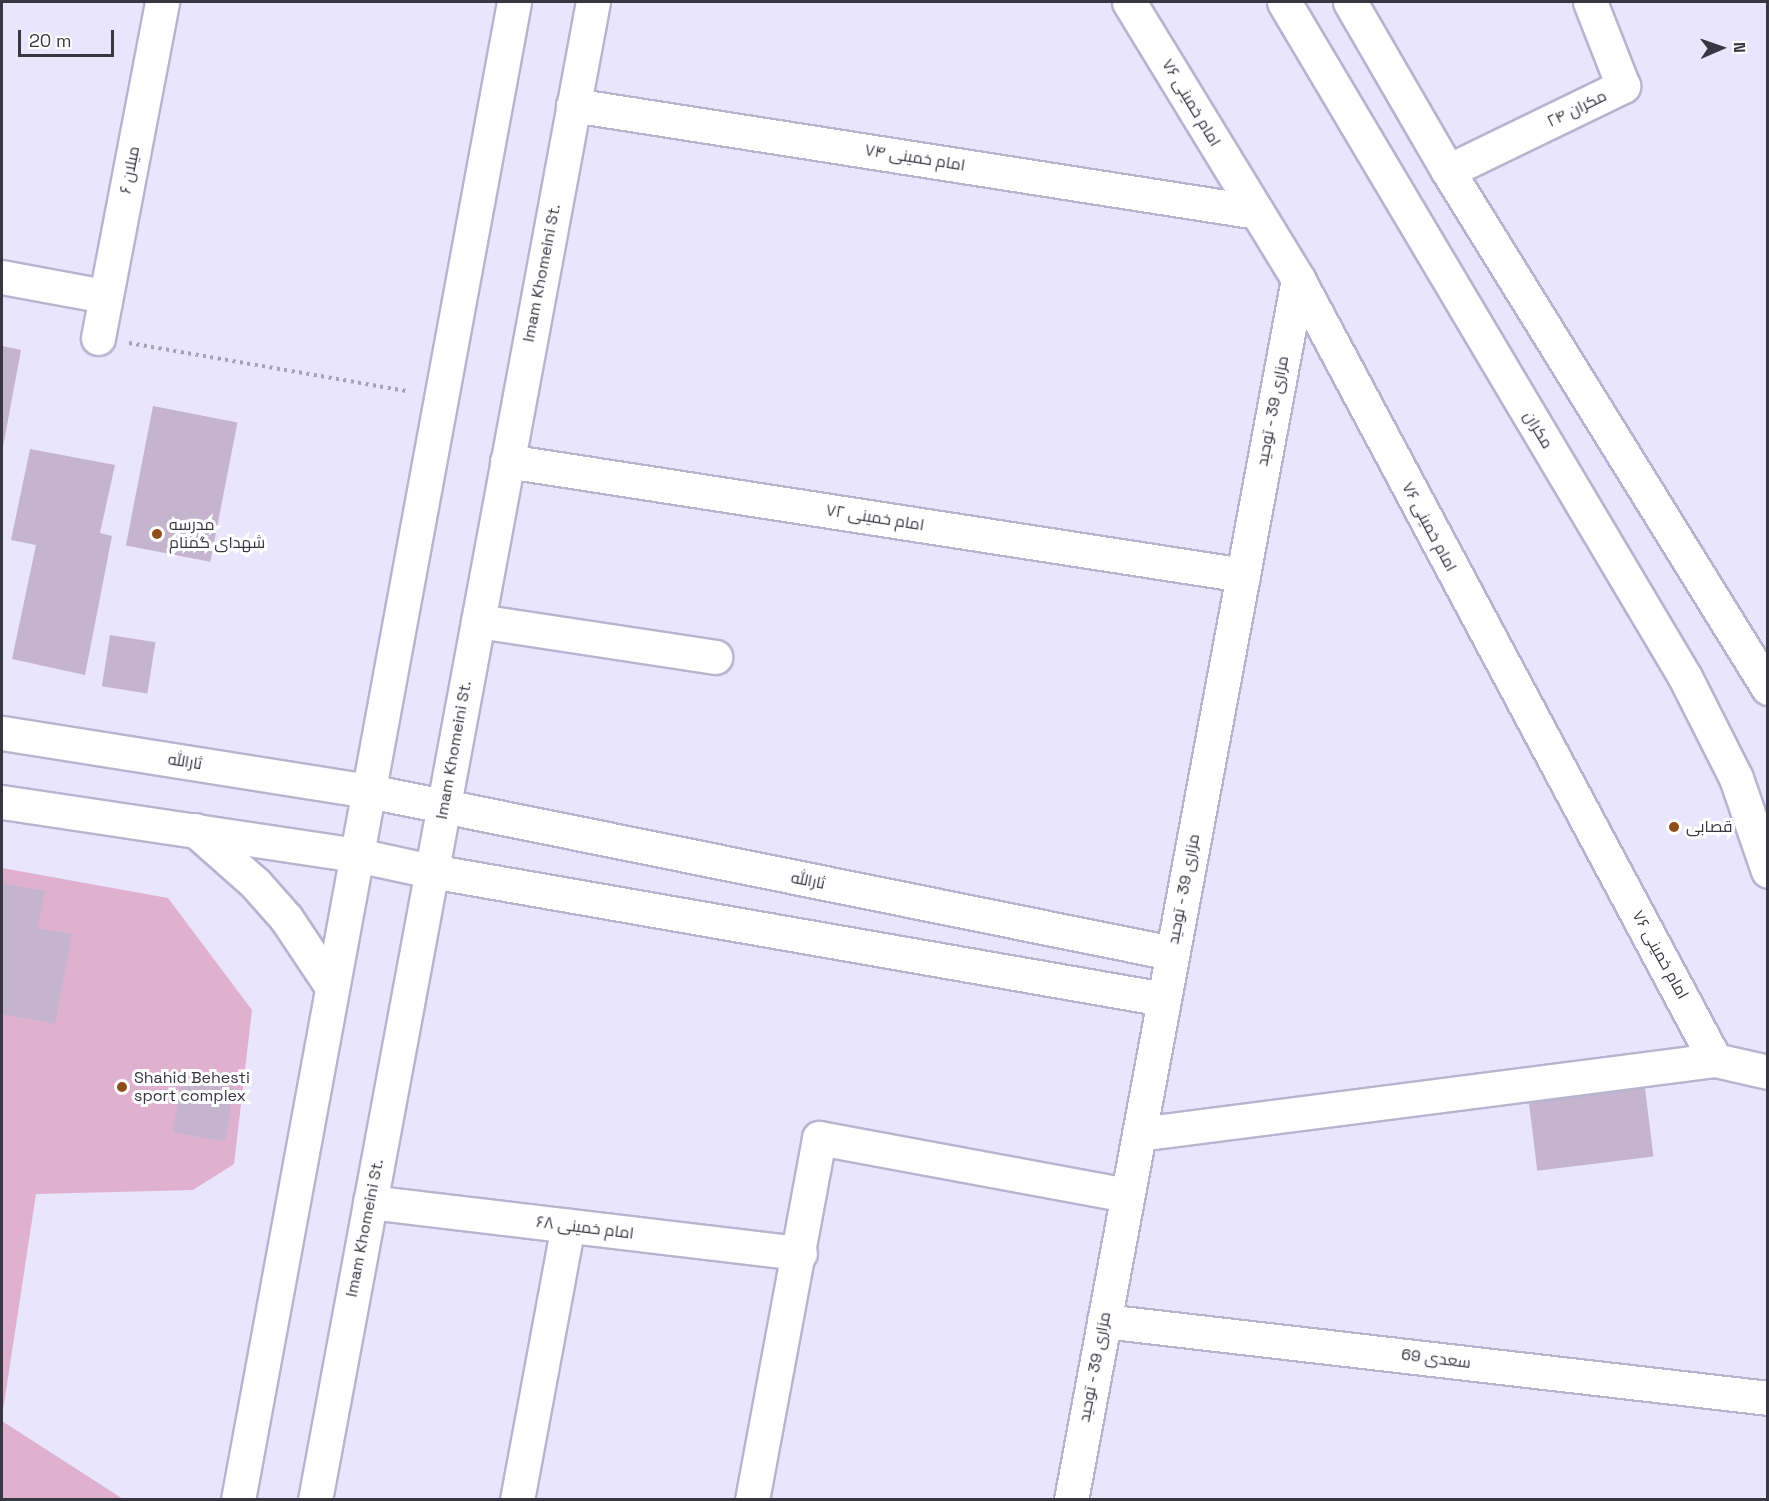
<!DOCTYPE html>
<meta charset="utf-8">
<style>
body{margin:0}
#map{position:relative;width:1769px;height:1501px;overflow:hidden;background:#e8e5fc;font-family:"Space Grotesk",Cairo,sans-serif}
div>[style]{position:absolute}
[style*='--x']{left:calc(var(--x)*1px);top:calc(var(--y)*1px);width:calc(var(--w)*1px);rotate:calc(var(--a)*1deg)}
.green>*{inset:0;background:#dfb1cf}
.building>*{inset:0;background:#c5b4cd;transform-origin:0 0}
.path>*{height:4px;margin-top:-2px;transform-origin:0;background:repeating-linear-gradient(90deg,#a4a2b4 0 3px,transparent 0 7.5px)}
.roads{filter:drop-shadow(2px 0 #b7b4d0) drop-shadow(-2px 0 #b7b4d0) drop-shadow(0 2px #b7b4d0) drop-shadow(0 -2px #b7b4d0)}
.minor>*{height:33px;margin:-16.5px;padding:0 16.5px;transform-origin:16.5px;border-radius:16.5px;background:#fff}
.tertiary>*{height:33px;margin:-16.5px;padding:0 16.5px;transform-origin:16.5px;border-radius:16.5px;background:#fff}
.secondary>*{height:33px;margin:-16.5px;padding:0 16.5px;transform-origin:16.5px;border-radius:16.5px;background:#fff}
.dots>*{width:16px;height:16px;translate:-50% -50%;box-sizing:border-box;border:3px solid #fff;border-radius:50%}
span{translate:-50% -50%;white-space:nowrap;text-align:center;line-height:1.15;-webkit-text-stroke:6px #fff;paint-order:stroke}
.street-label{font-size:16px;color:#373641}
.poi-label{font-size:16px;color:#373641}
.left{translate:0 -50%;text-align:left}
.frame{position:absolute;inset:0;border:3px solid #373641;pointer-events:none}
.north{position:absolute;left:1691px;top:18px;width:60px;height:60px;-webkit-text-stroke:4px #fff;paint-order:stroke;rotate:88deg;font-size:16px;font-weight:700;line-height:24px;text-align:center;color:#373641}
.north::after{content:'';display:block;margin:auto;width:21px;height:27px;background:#373641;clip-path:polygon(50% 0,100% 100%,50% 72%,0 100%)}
.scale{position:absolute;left:18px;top:30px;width:96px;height:27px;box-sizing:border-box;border:3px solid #373641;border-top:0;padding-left:8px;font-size:18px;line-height:21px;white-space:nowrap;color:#373641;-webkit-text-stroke:4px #fff;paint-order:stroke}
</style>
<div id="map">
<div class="green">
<i style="clip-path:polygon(2px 868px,168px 898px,252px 1010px,234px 1164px,193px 1190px,36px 1194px,2px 1417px)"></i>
<i style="clip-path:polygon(2px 1421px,123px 1499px,2px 1499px)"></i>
</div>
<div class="building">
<i style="clip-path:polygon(2px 346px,21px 350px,3px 447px,2px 447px)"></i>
<i style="left:153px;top:406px;width:86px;height:142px;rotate:11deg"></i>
<i style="clip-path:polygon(30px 449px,115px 465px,100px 533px,112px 536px,85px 675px,12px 659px,36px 545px,11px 540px)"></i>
<i style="left:110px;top:635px;width:46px;height:52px;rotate:9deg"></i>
<i style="clip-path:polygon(2px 883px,45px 891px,38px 928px,72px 934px,55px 1024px,2px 1014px)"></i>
<i style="left:182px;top:1079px;width:53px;height:54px;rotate:10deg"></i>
<i style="left:1645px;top:1088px;width:69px;height:117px;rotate:83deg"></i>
</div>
<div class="path">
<i style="--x:129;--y:343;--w:283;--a:9.8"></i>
</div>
<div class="roads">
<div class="minor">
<i style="--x:1129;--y:2;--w:324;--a:58.6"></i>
<i style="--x:1298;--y:279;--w:885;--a:61.9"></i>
<i style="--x:573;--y:105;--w:692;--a:8.89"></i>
<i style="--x:1448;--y:171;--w:195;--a:-25.9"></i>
<i style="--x:1623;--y:86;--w:90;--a:-111.4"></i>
<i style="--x:2;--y:277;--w:105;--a:10.5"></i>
<i style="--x:98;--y:338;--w:342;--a:-79.2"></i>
<i style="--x:507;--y:461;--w:745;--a:8.8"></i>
<i style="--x:478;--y:621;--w:240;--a:8.6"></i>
<i style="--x:1139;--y:1134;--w:581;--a:-7.32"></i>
<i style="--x:1715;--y:1060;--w:54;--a:12.8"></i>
<i style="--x:370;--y:1202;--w:433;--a:6.8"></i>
<i style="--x:1104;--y:1321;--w:668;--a:6.61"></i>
<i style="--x:517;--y:1500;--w:279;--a:-79.5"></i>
<i style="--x:752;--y:1500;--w:368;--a:-79.5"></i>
<i style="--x:819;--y:1138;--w:313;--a:10.5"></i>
<i style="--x:1071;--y:1500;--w:1242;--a:-79.47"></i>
</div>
<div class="tertiary">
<i style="--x:1284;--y:2;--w:785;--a:59.29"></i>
<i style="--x:1685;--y:677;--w:113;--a:63.2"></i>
<i style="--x:1736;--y:778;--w:98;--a:71"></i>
<i style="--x:1350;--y:2;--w:195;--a:59.9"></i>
<i style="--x:1448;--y:171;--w:608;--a:58.24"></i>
</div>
<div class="secondary">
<i style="--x:2;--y:733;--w:372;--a:9"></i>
<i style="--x:369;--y:791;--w:819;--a:11.41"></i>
<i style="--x:2;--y:802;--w:359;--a:8.5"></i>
<i style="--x:357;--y:855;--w:76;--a:12.2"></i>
<i style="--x:431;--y:871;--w:744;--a:9.91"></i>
<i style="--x:195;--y:830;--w:80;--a:41.5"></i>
<i style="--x:255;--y:883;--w:47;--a:48.5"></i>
<i style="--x:286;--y:918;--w:83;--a:56.3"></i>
<i style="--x:238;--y:1500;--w:1523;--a:-79.56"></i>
<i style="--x:315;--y:1500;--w:1524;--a:-79.49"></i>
</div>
</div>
<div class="dots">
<i style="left:157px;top:534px;background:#8f4d1b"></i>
<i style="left:1674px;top:827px;background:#8f4d1b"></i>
<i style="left:122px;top:1087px;background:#8f4d1b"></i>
</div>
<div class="street-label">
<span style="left:1191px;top:103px;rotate:59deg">امام خمینی ۷۶</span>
<span style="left:1577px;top:109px;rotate:-26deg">مکران ۲۴</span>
<span style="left:915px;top:158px;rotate:9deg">امام خمینی ۷۴</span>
<span style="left:130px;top:170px;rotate:-79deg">میلان ۶</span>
<span style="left:542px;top:273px;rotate:-79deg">Imam Khomeini St.</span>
<span style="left:1273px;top:411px;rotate:-79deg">مزاری 39 - توحید</span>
<span style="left:1538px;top:430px;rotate:59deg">مکران</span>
<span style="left:875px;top:518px;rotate:9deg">امام خمینی ۷۲</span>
<span style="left:1429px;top:527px;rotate:62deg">امام خمینی ۷۶</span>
<span style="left:454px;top:750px;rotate:-80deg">Imam Khomeini St.</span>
<span style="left:185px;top:762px;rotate:9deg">ثارالله</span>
<span style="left:808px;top:881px;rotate:11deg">ثارالله</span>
<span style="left:1184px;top:889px;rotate:-79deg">مزاری 39 - توحید</span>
<span style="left:1660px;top:955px;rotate:61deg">امام خمینی ۷۶</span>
<span style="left:365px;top:1228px;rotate:-79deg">Imam Khomeini St.</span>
<span style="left:585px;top:1228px;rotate:7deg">امام خمینی ۶۸</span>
<span style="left:1436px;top:1359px;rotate:7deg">سعدی 69</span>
<span style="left:1095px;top:1367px;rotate:-79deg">مزاری 39 - توحید</span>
</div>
<div class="poi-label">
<span class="left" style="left:169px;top:534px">مدرسه<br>شهدای گمنام</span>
<span class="left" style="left:1686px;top:827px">قصابی</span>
<span class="left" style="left:134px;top:1087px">Shahid Behesti<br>sport complex</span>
</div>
<div class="frame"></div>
<div class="north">N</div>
<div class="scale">20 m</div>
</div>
